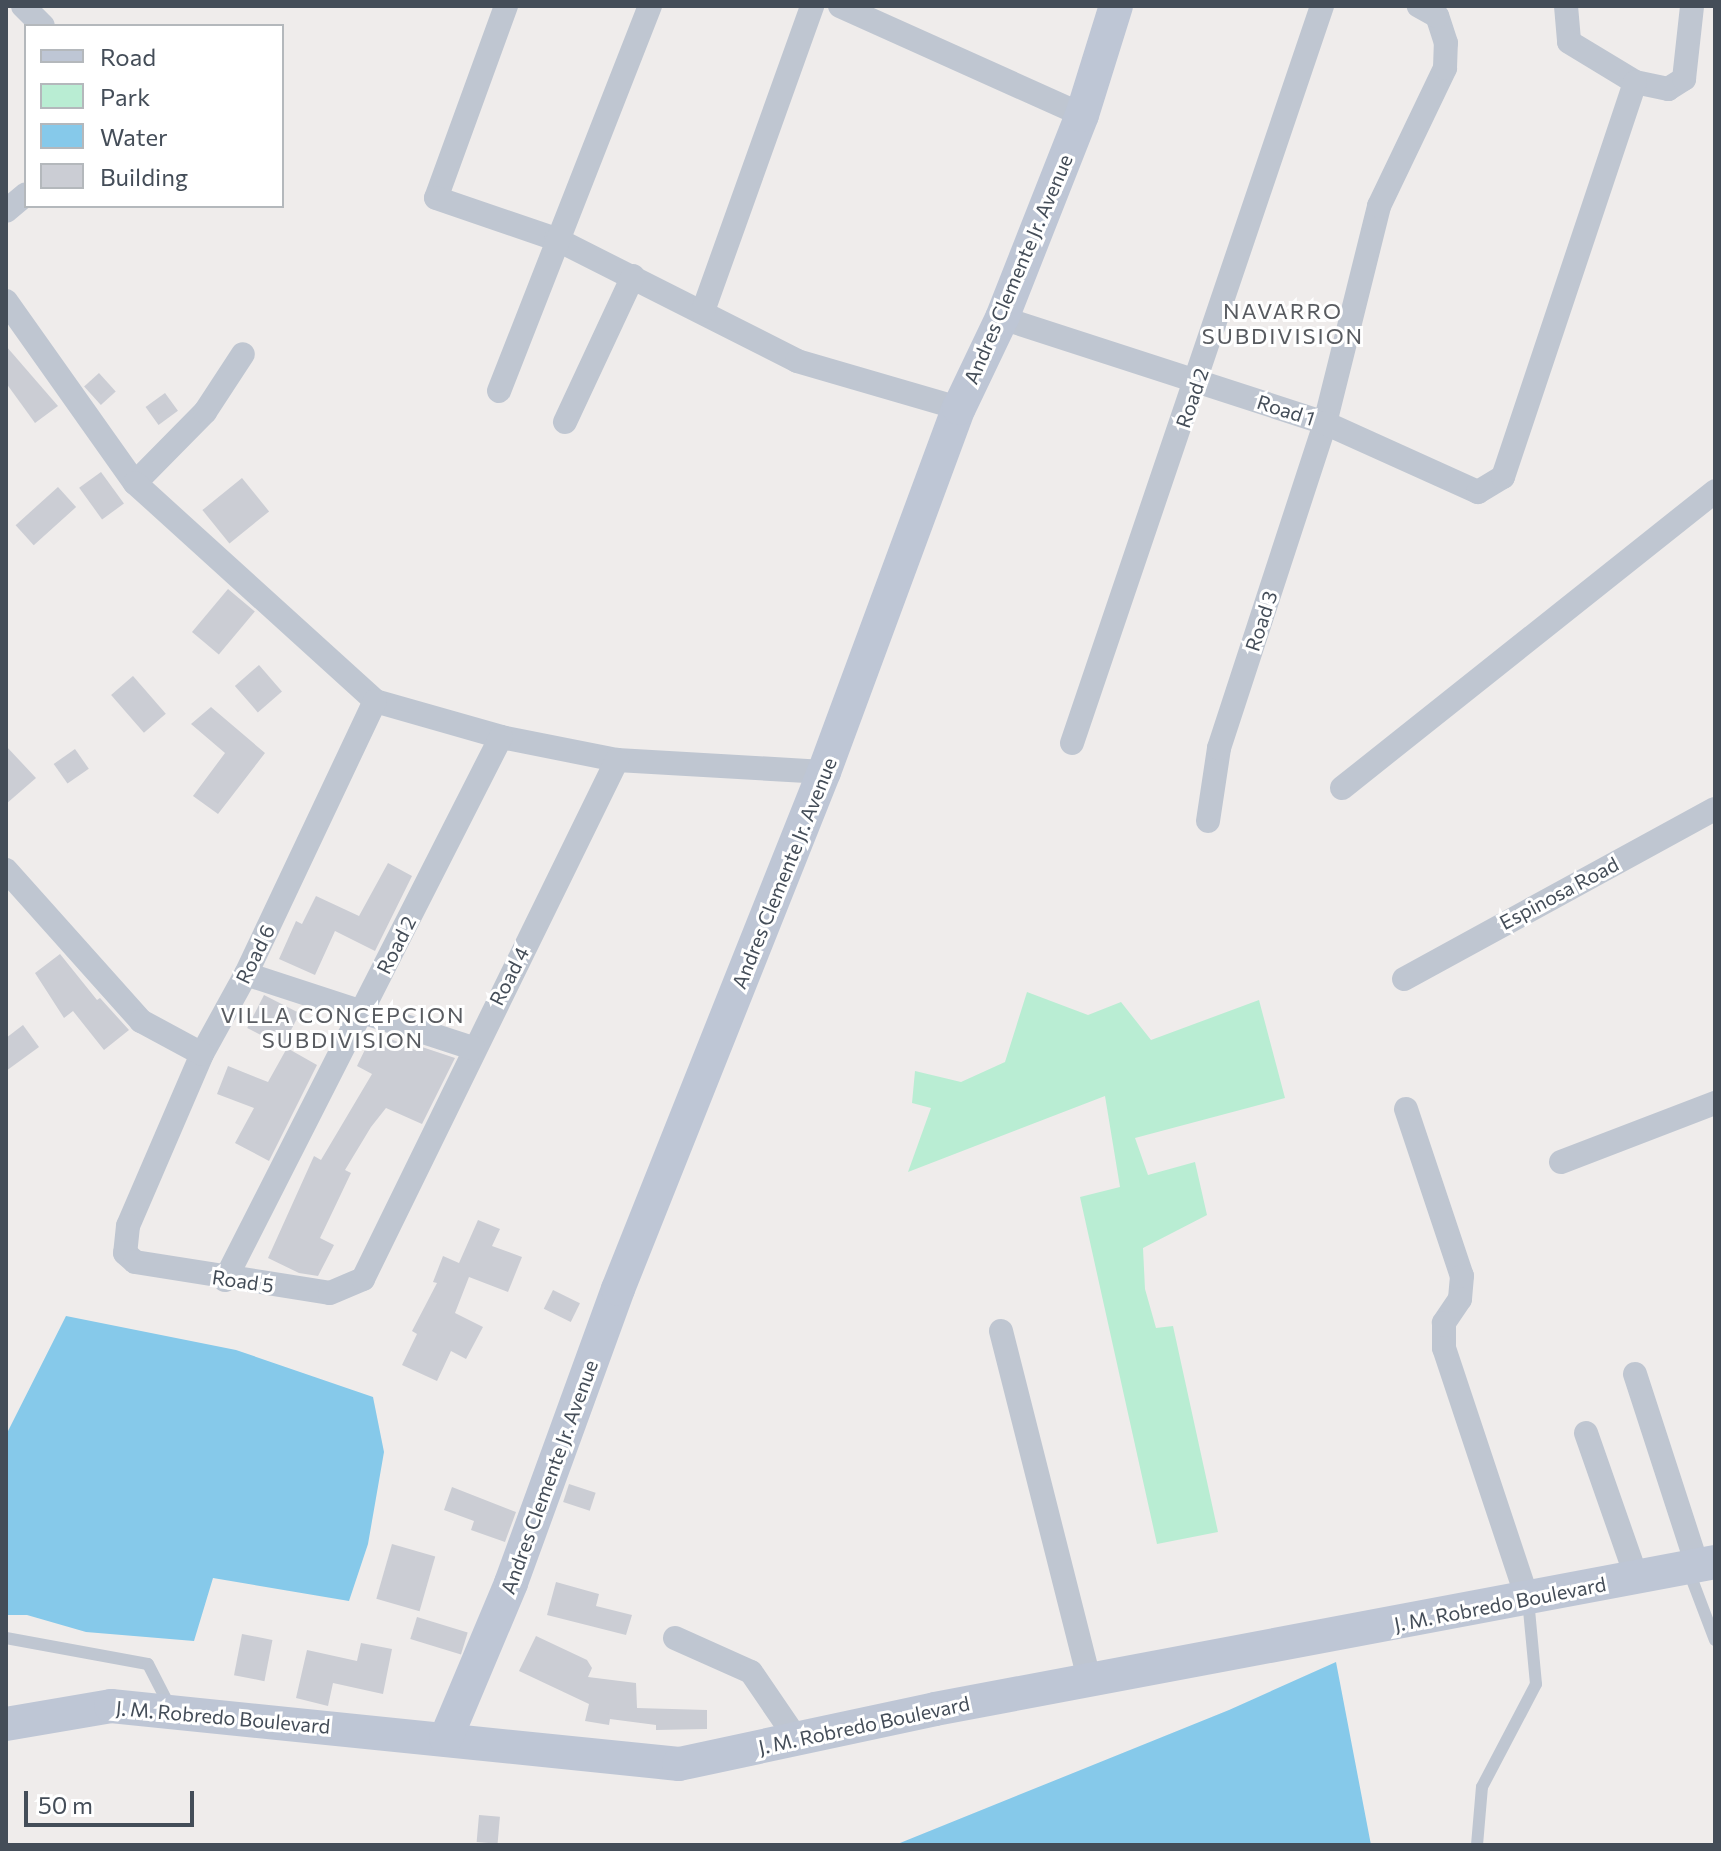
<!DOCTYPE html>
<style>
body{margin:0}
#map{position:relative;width:1721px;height:1851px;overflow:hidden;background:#efeceb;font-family:Commissioner,sans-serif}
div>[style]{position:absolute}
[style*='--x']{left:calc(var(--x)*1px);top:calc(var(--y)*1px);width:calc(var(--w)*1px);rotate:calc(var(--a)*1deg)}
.green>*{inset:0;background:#b9edd3}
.water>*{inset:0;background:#86c9ea}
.building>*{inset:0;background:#cbcdd4;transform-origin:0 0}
.lane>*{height:12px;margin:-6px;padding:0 6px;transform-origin:6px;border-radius:6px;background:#bfc6d1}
.street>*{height:24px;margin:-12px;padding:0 12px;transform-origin:12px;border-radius:12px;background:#bfc6d1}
.secondary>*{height:34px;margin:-17px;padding:0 17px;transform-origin:17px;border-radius:17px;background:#bec6d5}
span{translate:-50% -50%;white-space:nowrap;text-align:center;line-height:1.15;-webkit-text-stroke:6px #fff;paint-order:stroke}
.street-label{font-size:20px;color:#444d58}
.neighbourhood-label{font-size:22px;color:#585b60;letter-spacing:2px}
.frame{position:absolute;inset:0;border:8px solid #444d58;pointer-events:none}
.legend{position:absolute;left:24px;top:24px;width:260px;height:184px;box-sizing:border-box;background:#fff;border:2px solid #b4b8bc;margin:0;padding:10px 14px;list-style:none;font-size:24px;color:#444d58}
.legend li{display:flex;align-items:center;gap:16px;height:40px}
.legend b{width:40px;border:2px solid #b4b8bc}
.scale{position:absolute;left:24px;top:1791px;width:170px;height:36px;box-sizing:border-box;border:4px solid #444d58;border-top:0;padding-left:10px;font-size:24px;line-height:28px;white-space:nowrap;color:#444d58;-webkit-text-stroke:6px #fff;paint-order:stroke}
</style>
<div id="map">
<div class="green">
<i style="clip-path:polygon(1027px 992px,1088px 1015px,1121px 1002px,1151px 1040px,1259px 1000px,1285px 1098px,1135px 1138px,1148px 1175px,1195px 1162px,1207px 1215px,1143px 1248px,1145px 1289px,1156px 1328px,1173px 1326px,1218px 1532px,1157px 1544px,1080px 1197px,1120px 1187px,1105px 1096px,908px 1172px,931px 1108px,912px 1103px,915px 1071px,961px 1082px,1005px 1062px)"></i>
</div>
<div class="water">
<i style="clip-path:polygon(66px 1316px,236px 1350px,373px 1397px,384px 1452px,368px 1544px,349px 1601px,213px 1578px,194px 1641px,86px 1632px,27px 1615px,6px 1615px,6px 1435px)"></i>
<i style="clip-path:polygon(1336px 1662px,1371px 1845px,895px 1845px,1229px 1710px)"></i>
</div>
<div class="building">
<i style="clip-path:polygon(6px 346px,58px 406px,35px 423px,6px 383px)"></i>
<i style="left:99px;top:373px;width:25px;height:20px;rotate:48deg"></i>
<i style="left:165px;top:393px;width:22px;height:24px;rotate:54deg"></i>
<i style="left:101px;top:472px;width:39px;height:27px;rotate:54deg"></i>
<i style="left:242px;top:478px;width:43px;height:51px;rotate:51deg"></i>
<i style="left:58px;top:487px;width:27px;height:57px;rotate:48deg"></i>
<i style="left:228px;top:589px;width:35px;height:56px;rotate:40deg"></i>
<i style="left:259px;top:665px;width:35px;height:32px;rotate:49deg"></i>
<i style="left:133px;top:676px;width:50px;height:29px;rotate:49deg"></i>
<i style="clip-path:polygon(211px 707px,265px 753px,218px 814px,193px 796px,225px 753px,191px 724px)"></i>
<i style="clip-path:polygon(6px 746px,36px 778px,6px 804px)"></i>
<i style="left:75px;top:749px;width:24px;height:26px;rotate:55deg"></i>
<i style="clip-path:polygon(388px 863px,412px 876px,375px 951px,335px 931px,315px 975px,279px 959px,296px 921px,302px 924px,316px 896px,359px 916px)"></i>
<i style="clip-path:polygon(60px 954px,97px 1000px,100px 998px,129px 1030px,104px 1050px,73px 1011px,64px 1018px,35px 973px)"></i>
<i style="left:264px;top:995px;width:40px;height:37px;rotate:27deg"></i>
<i style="clip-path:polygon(23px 1025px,39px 1047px,6px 1071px,6px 1038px)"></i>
<i style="clip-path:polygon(374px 1031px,417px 1051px,419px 1046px,455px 1058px,422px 1124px,386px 1108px,371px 1127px,345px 1170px,351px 1173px,320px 1238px,334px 1245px,318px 1276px,299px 1273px,268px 1258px,314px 1156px,321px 1160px,372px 1074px,357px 1066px)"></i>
<i style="clip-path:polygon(287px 1048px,317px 1065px,269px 1161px,235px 1143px,254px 1108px,217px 1094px,228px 1066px,268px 1082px)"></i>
<i style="clip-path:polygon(478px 1220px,500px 1229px,492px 1246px,522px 1257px,508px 1292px,469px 1277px,455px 1313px,483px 1327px,466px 1359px,451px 1351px,437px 1381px,402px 1365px,417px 1334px,412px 1331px,437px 1283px,433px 1282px,443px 1256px,459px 1263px)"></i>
<i style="left:553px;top:1290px;width:30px;height:21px;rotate:26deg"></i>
<i style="left:569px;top:1484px;width:28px;height:19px;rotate:18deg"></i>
<i style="clip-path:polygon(452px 1487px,516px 1512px,505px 1542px,471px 1530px,474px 1521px,444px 1510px)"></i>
<i style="left:392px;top:1544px;width:45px;height:57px;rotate:16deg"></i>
<i style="clip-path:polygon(556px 1582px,599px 1594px,596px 1606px,632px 1615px,626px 1635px,547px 1615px)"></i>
<i style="left:417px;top:1617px;width:53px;height:23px;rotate:17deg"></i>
<i style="left:242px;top:1634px;width:31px;height:42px;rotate:11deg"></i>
<i style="clip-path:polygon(536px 1636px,587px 1660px,592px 1668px,588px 1677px,636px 1683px,637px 1708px,707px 1710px,707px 1729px,656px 1730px,656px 1725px,610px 1719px,609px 1725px,585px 1721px,589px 1704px,519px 1671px)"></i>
<i style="clip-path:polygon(361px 1643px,392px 1649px,383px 1694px,333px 1683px,328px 1706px,296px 1698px,307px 1650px,357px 1661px)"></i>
<i style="left:479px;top:1815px;width:21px;height:27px;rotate:5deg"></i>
</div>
<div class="lane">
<i style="--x:1688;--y:1569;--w:76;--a:69.2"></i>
<i style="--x:6;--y:1638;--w:144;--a:10.4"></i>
<i style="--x:148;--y:1664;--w:48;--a:62.9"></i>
<i style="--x:1477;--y:1845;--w:58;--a:-85.1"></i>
<i style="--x:1482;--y:1787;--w:116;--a:-62.3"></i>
<i style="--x:1536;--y:1684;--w:84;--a:-95.4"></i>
</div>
<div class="street">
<i style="--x:23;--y:6;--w:28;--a:45"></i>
<i style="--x:506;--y:6;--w:204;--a:110"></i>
<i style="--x:436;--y:198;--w:127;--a:18.9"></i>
<i style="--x:556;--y:239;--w:270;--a:26.8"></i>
<i style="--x:797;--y:361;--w:169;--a:16.2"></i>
<i style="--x:840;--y:6;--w:265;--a:24.2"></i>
<i style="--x:1566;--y:6;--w:36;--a:85"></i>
<i style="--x:1569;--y:42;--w:77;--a:31.2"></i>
<i style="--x:1635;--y:82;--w:34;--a:12"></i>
<i style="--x:1668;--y:89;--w:19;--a:-32"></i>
<i style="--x:1684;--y:79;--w:73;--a:-83.7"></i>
<i style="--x:6;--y:211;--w:26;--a:-40"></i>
<i style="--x:6;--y:301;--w:223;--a:54.7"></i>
<i style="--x:135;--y:483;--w:100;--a:-45.4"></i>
<i style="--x:205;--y:412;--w:69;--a:-56.8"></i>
<i style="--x:703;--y:311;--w:324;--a:-70.3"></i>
<i style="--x:1002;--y:318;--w:340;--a:18"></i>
<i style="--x:1325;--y:423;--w:224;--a:-76"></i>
<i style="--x:1379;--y:206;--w:153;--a:-64.4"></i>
<i style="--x:1445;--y:68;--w:25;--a:-88"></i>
<i style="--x:1446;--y:43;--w:28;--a:-108"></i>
<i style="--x:1437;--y:16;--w:21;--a:-151"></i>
<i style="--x:499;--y:391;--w:414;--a:-68.6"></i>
<i style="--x:565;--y:422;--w:161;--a:-65"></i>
<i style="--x:135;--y:483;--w:324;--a:42.2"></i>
<i style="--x:375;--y:701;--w:131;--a:15.9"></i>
<i style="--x:501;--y:737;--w:118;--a:11.2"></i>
<i style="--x:617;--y:760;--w:207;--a:3.3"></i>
<i style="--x:375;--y:701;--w:302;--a:115.3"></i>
<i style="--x:246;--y:974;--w:91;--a:118.8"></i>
<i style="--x:202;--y:1054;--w:187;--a:113.3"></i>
<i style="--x:128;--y:1226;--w:27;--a:96"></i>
<i style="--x:125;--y:1253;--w:13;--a:42"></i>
<i style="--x:135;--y:1262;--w:197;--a:9"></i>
<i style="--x:330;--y:1293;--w:36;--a:-23"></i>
<i style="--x:363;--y:1279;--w:578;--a:-63.92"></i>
<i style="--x:1072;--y:743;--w:778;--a:-71.26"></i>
<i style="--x:1342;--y:788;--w:477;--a:-38.5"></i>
<i style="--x:1208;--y:821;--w:74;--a:-81.4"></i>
<i style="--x:1219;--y:748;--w:342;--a:-71.9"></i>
<i style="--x:1325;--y:423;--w:168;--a:24.3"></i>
<i style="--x:1478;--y:492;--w:29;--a:-31"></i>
<i style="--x:1503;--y:477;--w:416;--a:-71.5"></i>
<i style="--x:6;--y:870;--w:203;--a:48.2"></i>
<i style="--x:141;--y:1021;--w:69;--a:28.4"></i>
<i style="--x:246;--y:974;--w:239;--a:18.1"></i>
<i style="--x:1404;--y:979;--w:354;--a:-28.7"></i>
<i style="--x:1406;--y:1109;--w:176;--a:71.5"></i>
<i style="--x:1462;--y:1276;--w:23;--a:95"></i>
<i style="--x:1460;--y:1299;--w:29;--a:124"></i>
<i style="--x:1444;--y:1323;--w:25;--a:90"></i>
<i style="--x:1444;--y:1348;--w:266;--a:71.6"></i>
<i style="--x:1561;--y:1162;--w:165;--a:-21"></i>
<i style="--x:225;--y:1280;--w:609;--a:-63.06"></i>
<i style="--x:1001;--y:1331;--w:360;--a:75.8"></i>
<i style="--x:1635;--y:1374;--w:201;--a:72"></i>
<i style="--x:1586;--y:1433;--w:151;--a:70.7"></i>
<i style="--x:675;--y:1638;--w:83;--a:24.1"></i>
<i style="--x:751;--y:1672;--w:80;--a:55.7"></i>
</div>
<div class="secondary">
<i style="--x:6;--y:1724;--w:107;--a:-9.7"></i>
<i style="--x:111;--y:1706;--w:571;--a:5.83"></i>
<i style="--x:679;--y:1764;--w:262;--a:-12.1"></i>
<i style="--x:935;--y:1709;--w:794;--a:-10.67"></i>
<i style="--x:446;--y:1738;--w:168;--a:-67.2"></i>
<i style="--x:511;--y:1583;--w:313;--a:-70"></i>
<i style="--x:618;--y:1289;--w:557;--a:-68.28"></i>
<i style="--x:824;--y:772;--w:388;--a:-69.7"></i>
<i style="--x:959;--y:408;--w:100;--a:-64.5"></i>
<i style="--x:1002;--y:318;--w:218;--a:-68.5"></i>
<i style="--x:1082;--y:115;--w:114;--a:-72.7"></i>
</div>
<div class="street-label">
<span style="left:1018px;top:269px;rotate:-67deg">Andres Clemente Jr. Avenue</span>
<span style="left:1192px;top:398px;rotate:-71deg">Road 2</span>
<span style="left:1286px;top:410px;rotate:18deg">Road 1</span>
<span style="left:1261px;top:621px;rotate:-72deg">Road 3</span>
<span style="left:784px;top:873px;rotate:-68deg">Andres Clemente Jr. Avenue</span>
<span style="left:1559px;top:893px;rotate:-28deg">Espinosa Road</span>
<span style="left:396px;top:945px;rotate:-63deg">Road 2</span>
<span style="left:255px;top:954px;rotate:-64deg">Road 6</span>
<span style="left:509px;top:976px;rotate:-63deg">Road 4</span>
<span style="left:243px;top:1281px;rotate:8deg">Road 5</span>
<span style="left:549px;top:1477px;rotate:-70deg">Andres Clemente Jr. Avenue</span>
<span style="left:1500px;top:1604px;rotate:-11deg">J. M. Robredo Boulevard</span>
<span style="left:223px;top:1717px;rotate:5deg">J. M. Robredo Boulevard</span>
<span style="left:864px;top:1725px;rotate:-12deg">J. M. Robredo Boulevard</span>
</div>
<div class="neighbourhood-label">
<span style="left:1283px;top:323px">NAVARRO<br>SUBDIVISION</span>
<span style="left:343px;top:1027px">VILLA CONCEPCION<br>SUBDIVISION</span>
</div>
<div class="frame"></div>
<ul class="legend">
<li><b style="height:10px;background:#bec6d5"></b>Road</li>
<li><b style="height:22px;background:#b9edd3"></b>Park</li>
<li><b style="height:22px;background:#86c9ea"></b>Water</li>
<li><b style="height:22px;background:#cbcdd4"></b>Building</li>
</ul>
<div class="scale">50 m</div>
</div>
